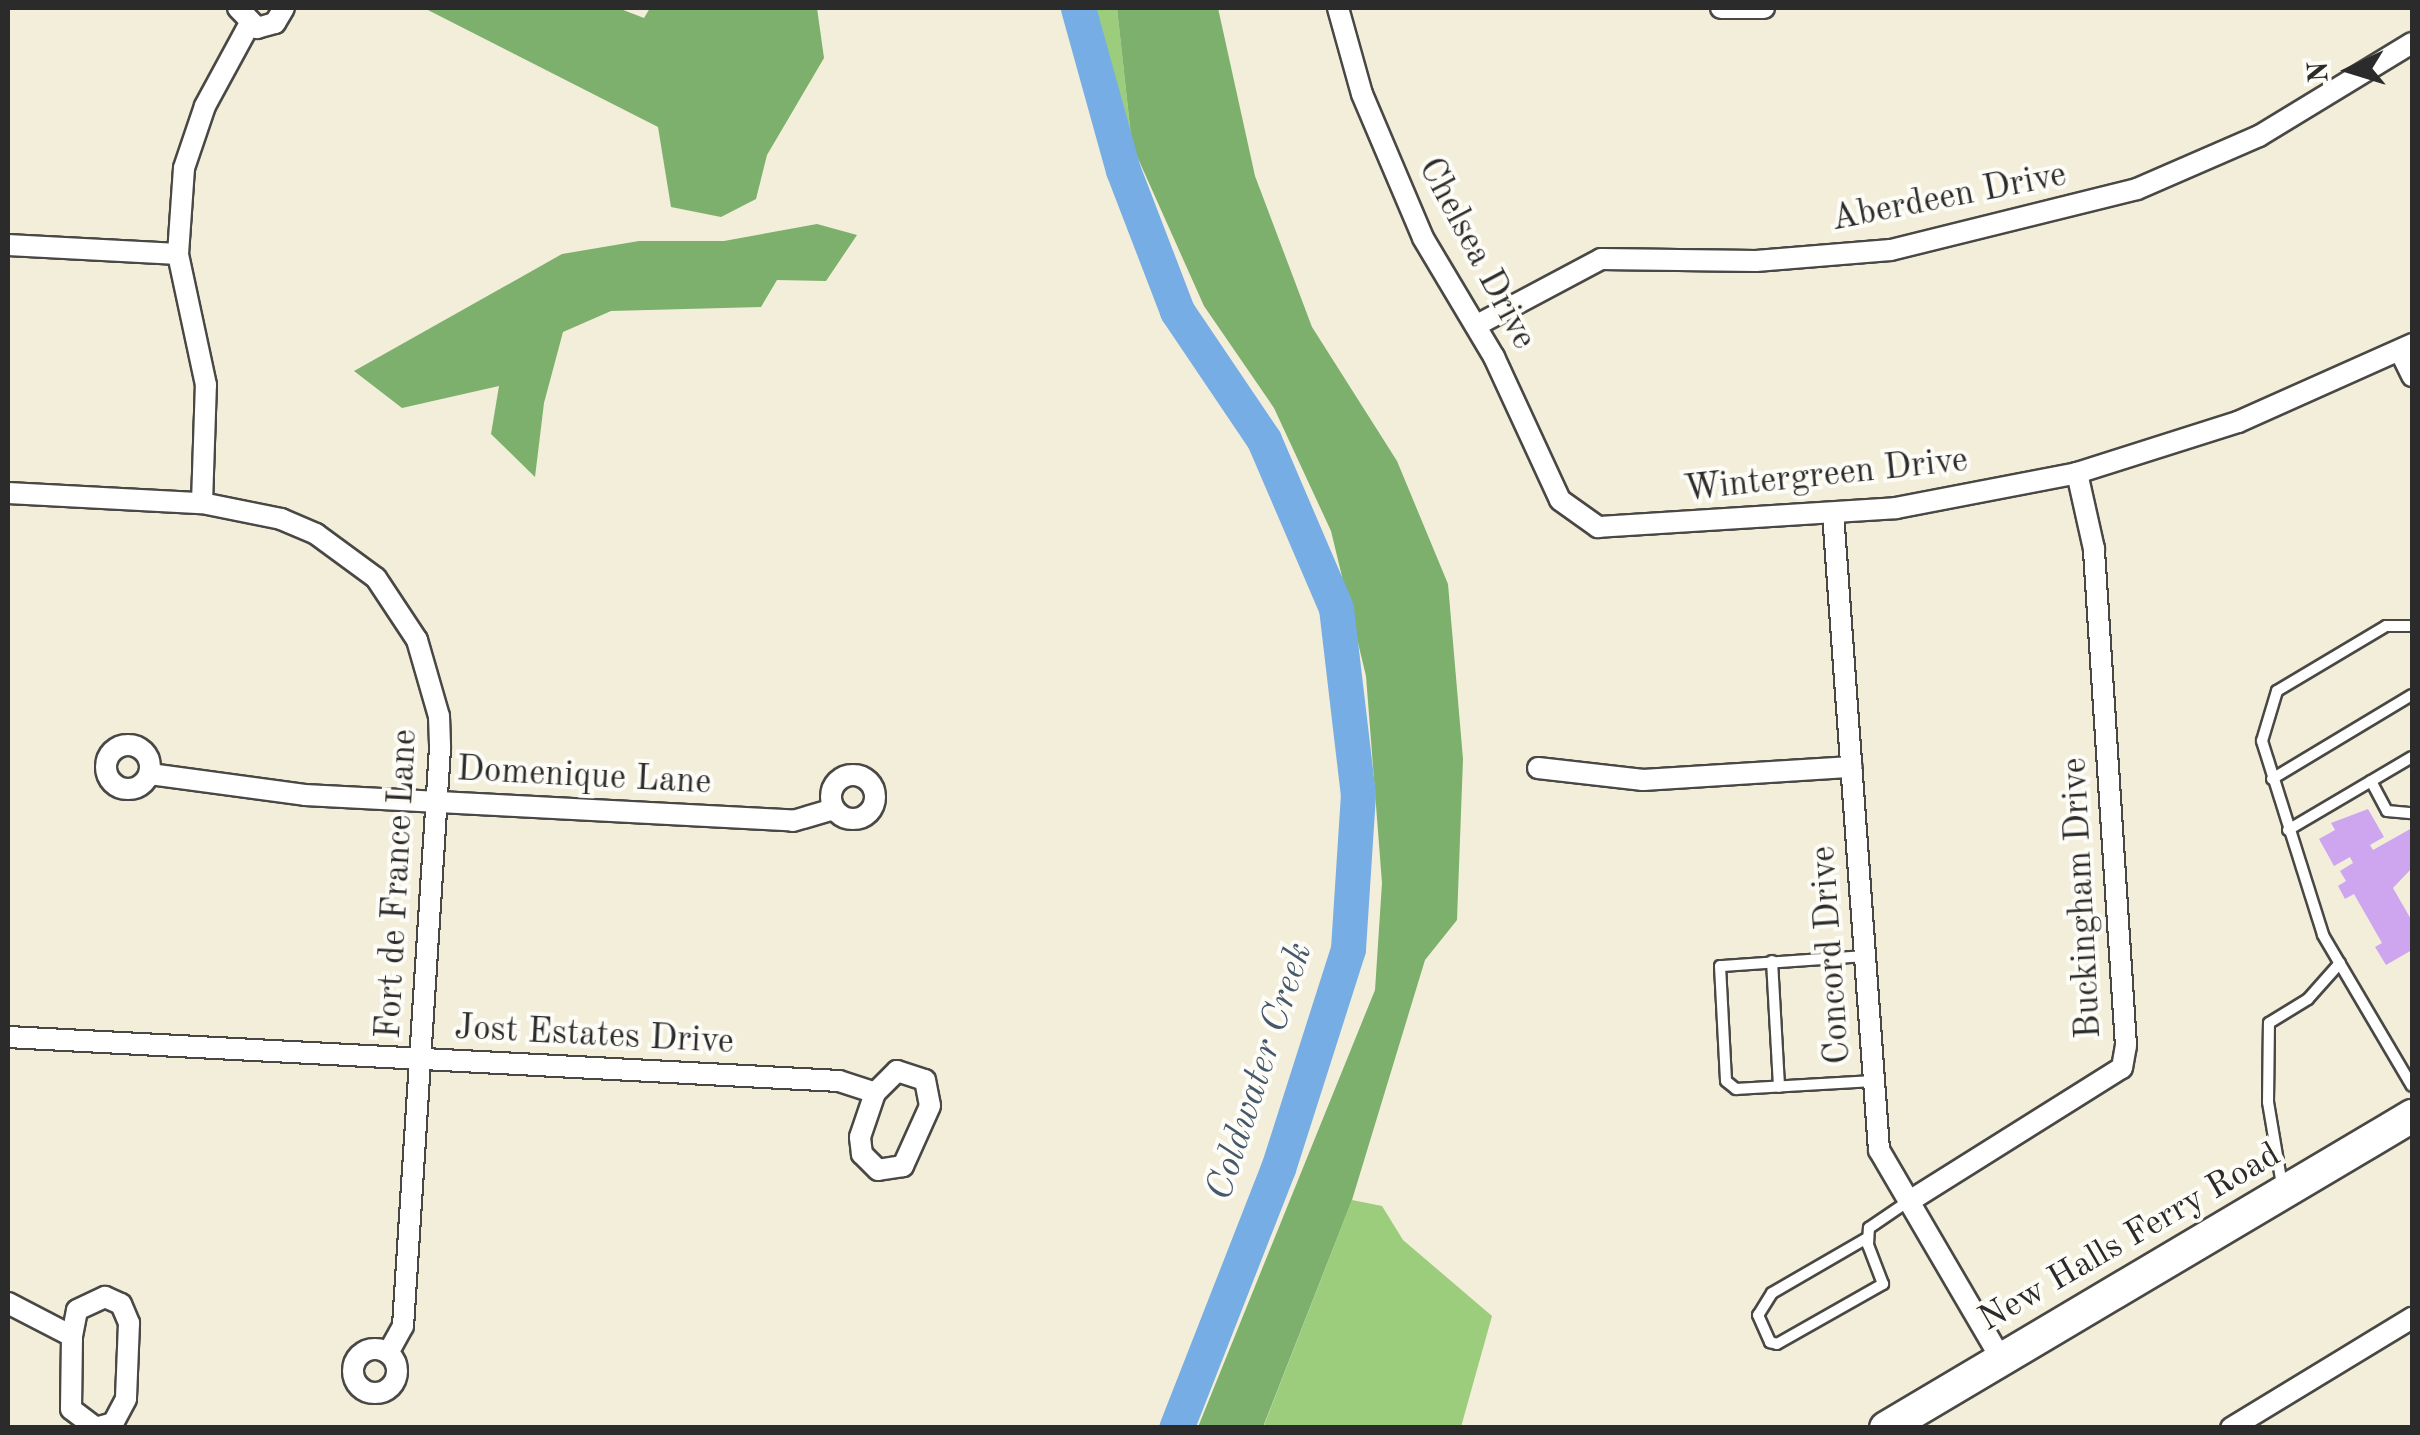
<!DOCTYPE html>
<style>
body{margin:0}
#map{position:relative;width:2420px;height:1435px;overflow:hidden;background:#f2eeda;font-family:"Old Standard TT",serif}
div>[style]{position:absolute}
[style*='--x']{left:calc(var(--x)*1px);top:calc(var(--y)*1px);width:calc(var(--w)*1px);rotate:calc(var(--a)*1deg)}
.green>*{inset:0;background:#9bcd7d}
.forest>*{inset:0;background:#7cb06c}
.river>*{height:35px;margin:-17.5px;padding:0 17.5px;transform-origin:17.5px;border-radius:17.5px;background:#76ade5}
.building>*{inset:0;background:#cea6ef}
.roads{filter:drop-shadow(2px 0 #494845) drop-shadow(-2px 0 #494845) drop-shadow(0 2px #494845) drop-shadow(0 -2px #494845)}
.service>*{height:10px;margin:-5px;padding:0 5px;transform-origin:5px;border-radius:5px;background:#fff}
.minor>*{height:20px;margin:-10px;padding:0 10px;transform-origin:10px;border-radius:10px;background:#fff}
.minor>.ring{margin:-10px;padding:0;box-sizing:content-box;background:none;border:20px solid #fff;border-radius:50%}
.primary>*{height:32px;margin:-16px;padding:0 16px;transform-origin:16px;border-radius:16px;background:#fff}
span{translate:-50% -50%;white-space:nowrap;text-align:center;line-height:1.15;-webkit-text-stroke:8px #fdfcf7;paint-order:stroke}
.street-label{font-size:35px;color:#2b2b2b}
.water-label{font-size:38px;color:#45586c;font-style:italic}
.frame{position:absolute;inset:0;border:10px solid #2b2b2b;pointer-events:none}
.north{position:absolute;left:2300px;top:20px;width:100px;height:100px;-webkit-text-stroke:8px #fdfcf7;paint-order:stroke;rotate:266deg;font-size:28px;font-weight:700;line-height:40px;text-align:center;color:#2b2b2b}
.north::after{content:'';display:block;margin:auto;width:35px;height:45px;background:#2b2b2b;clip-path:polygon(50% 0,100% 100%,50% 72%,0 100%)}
</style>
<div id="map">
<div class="green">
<i style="clip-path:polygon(1086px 8px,1117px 8px,1132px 145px,1092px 38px)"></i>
<i style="clip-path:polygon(1352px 1200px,1382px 1206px,1403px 1240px,1492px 1316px,1461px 1427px,1263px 1428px)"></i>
</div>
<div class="forest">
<i style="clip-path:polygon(424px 8px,618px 8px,644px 18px,650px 8px,817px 8px,824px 58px,767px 155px,756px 199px,721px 217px,671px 207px,658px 127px)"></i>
<i style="clip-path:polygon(1117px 8px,1218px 8px,1255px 176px,1312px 327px,1397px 461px,1448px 584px,1463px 759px,1457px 920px,1425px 960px,1352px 1200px,1263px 1427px,1198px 1427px,1375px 990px,1382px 883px,1366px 676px,1331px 531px,1274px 408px,1204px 306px,1132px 145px)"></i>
<i style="clip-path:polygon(817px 224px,857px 235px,826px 281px,777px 280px,761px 307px,611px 311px,563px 332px,544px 403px,535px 477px,491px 434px,499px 386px,402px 408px,354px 371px,562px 254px,639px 241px,724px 241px)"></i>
</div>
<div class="river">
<i style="--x:1078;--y:8;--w:168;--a:74.5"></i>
<i style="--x:1123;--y:170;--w:151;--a:69"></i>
<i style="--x:1177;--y:311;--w:156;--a:56"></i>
<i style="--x:1264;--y:440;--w:183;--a:66.8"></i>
<i style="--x:1336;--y:608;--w:187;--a:83.3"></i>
<i style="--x:1358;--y:794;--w:155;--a:93.7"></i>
<i style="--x:1348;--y:949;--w:230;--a:107.7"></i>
<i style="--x:1278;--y:1168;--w:279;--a:111.4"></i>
</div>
<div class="building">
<i style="clip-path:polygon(2368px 809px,2384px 837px,2370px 845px,2373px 850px,2412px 828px,2412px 868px,2393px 888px,2412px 921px,2412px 950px,2386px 965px,2375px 947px,2382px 943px,2354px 894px,2345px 899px,2338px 886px,2346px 881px,2340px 871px,2353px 863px,2350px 857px,2334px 866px,2319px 839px,2335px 830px,2331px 823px)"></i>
</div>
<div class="roads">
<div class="service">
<i style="--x:2412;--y:626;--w:26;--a:180"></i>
<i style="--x:2386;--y:626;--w:127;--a:149.2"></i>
<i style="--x:2277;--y:691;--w:52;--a:106.7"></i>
<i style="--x:2262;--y:741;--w:203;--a:72.5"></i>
<i style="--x:2323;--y:935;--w:175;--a:59.5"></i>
<i style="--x:2272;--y:779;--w:163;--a:-31"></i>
<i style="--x:2371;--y:781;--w:34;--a:62"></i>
<i style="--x:2387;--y:811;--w:25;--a:5"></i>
<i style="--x:2288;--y:830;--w:144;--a:-30.5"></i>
<i style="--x:1864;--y:956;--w:144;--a:176"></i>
<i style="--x:1720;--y:966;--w:115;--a:87"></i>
<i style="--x:1726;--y:1081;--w:13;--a:39"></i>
<i style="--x:1736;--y:1089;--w:137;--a:-3.3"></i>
<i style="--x:1772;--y:961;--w:126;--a:86.8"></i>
<i style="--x:2282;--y:1185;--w:84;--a:-99.6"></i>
<i style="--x:2268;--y:1102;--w:79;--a:-89.3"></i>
<i style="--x:2269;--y:1023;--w:46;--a:-31.6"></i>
<i style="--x:2308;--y:999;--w:48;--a:-48.4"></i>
<i style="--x:1867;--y:1238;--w:110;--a:149.9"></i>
<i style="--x:1772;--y:1293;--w:26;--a:122"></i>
<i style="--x:1758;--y:1315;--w:30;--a:66"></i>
<i style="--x:1770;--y:1342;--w:7;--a:16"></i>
<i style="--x:1777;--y:1344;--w:122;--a:-29.5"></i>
<i style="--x:1883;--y:1284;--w:42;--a:-111"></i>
<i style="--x:1868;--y:1245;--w:17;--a:-87"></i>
<i style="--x:1869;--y:1228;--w:46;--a:-34.4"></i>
</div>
<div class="minor">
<i style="--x:238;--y:8;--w:28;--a:46"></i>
<i style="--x:257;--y:28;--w:19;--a:-16"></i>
<i style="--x:275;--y:23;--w:17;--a:-59"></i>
<i style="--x:1338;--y:8;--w:89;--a:74.4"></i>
<i style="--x:1362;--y:94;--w:156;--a:67"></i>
<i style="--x:1423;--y:238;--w:139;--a:59.2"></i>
<i style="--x:1494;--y:357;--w:157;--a:65.2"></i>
<i style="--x:1560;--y:500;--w:47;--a:35.4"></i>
<i style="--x:1598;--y:527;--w:299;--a:-3.6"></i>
<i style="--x:1896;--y:508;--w:184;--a:-10.9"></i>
<i style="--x:2077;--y:473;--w:169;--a:-17.6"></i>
<i style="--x:2238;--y:422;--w:191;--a:-24.1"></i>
<i style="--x:1721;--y:8;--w:43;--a:0"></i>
<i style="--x:8;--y:245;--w:170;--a:3"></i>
<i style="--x:1477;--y:325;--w:140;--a:-28"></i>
<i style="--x:1601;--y:259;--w:155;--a:0.7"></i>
<i style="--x:1756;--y:261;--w:135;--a:-4.7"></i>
<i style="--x:1891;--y:250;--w:253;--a:-13.9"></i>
<i style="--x:2137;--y:189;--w:133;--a:-23.5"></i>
<i style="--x:2259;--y:136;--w:179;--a:-31.3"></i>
<i style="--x:2400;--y:351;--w:28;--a:64"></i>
<i style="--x:8;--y:493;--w:194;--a:3"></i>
<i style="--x:202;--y:503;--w:81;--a:11.4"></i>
<i style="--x:281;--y:519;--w:38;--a:23"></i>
<i style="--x:316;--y:534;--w:74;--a:36.3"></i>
<i style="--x:376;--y:578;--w:74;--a:56.5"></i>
<i style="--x:417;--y:640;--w:79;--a:73.9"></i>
<i style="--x:439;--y:716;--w:32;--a:88"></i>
<i style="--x:440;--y:748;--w:579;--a:93.66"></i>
<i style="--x:403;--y:1326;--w:31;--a:119"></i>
<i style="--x:202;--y:503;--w:118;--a:-88.1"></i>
<i style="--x:206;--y:385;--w:134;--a:-102.1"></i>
<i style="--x:178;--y:254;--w:86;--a:-86"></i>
<i style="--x:184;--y:168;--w:65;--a:-71.3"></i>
<i style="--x:205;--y:106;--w:92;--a:-61.5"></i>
<i style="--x:1833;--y:513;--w:639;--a:85.87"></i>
<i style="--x:1879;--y:1150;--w:242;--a:59.7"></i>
<i class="ring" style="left:106px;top:745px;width:24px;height:24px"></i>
<i style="--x:1538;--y:768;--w:106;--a:6.5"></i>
<i style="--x:1643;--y:780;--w:209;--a:-3.6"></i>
<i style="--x:150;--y:774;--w:156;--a:7.7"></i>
<i style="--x:305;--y:795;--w:489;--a:3"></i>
<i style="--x:793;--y:821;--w:43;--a:-16.3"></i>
<i class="ring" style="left:831px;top:775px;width:24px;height:24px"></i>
<i style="--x:8;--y:1037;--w:832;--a:3.03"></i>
<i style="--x:839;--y:1081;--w:38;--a:18"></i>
<i style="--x:897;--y:1071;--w:29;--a:18"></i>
<i style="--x:925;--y:1080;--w:26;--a:79"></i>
<i style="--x:930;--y:1106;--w:66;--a:114.2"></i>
<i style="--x:903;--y:1166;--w:25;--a:171"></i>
<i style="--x:878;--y:1170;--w:23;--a:-135"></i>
<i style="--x:862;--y:1154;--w:17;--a:-97"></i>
<i style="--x:860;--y:1137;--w:46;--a:-71.2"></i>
<i style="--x:875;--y:1093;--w:31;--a:-45"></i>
<i style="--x:1908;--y:1202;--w:252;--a:-32.1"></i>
<i style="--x:2122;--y:1068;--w:22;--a:-80"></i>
<i style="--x:2126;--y:1046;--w:498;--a:-93.7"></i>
<i style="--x:2094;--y:549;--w:78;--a:-102.6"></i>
<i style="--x:105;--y:1297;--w:17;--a:24"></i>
<i style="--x:121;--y:1304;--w:21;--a:67"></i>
<i style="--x:129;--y:1323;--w:76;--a:92.3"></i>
<i style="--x:126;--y:1399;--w:27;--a:118"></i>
<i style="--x:113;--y:1423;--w:18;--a:164"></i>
<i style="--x:96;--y:1428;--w:31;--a:-143"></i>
<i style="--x:71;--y:1409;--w:73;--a:-89.2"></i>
<i style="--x:72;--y:1336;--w:26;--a:-79"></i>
<i style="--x:77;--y:1310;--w:31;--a:-25"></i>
<i style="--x:8;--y:1303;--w:72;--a:27.3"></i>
<i class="ring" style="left:353px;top:1349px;width:24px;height:24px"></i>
<i style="--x:2231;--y:1428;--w:212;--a:-31.3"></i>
</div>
<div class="primary">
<i style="--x:1886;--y:1428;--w:612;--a:-30.67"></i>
</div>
</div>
<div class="street-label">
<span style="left:1949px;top:198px;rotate:-11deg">Aberdeen Drive</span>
<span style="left:1476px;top:254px;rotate:62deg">Chelsea Drive</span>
<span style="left:1826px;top:476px;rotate:-6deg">Wintergreen Drive</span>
<span style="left:584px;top:777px;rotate:3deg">Domenique Lane</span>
<span style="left:398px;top:884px;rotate:-87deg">Fort de France Lane</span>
<span style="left:2083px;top:898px;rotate:-93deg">Buckingham Drive</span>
<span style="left:1832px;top:955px;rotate:-94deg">Concord Drive</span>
<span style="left:594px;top:1036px;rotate:3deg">Jost Estates Drive</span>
<span style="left:2130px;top:1238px;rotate:-30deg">New Halls Ferry Road</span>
</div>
<div class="water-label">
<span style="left:1261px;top:1072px;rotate:-72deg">Coldwater Creek</span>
</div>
<div class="frame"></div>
<div class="north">N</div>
</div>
